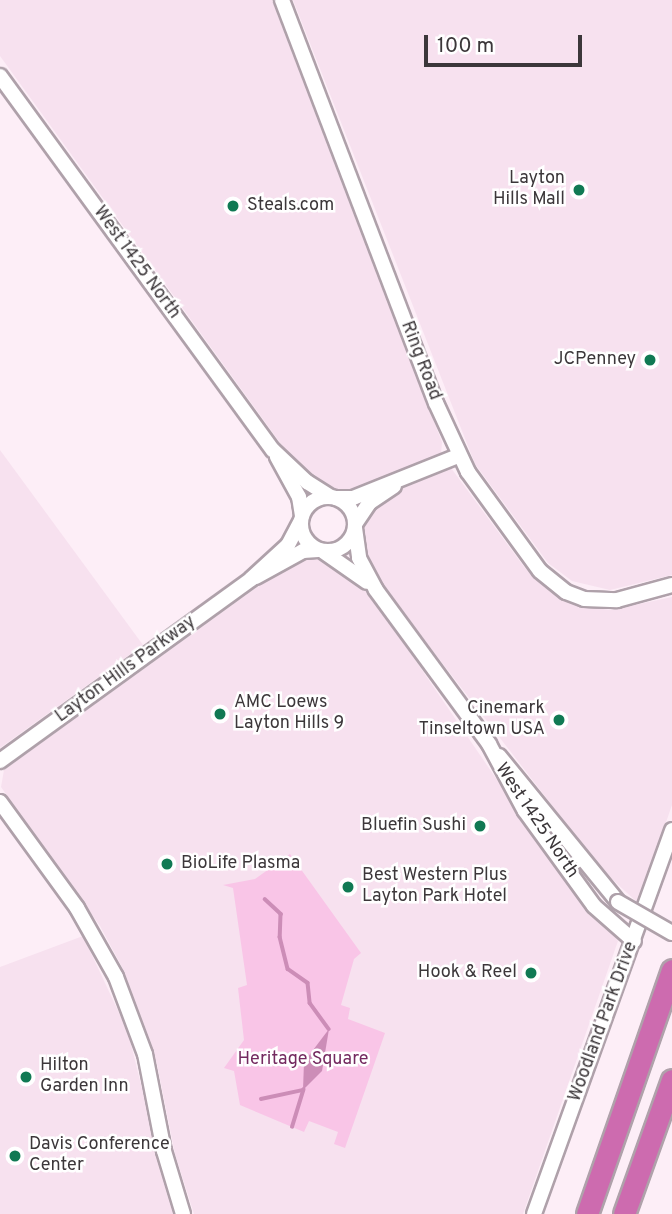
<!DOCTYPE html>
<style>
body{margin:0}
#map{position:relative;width:672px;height:1214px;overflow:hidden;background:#fdeef7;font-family:Overpass,sans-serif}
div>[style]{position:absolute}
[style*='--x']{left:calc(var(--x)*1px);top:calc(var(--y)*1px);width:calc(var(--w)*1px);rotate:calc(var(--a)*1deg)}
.built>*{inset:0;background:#f7e1ef}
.green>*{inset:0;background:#f9c5e7}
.water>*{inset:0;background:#cc8db7}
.stream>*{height:3.5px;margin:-1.75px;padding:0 1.75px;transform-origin:1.75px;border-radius:1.75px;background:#cc8db7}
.roads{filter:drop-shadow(2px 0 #afa1aa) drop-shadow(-2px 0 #afa1aa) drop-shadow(0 2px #afa1aa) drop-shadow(0 -2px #afa1aa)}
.minor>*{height:14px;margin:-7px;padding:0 7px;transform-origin:7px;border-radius:7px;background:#fff}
.minor>.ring{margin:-7px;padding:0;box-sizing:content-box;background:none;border:14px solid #fff;border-radius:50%}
.highway>*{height:21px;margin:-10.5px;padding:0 10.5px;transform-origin:10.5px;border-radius:10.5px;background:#cd6baf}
.bridges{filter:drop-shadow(2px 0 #afa1aa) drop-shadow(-2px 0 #afa1aa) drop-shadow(0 2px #afa1aa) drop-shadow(0 -2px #afa1aa)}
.minor-bridge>*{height:14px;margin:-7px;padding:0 7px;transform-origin:7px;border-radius:7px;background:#fff}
.dots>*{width:19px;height:19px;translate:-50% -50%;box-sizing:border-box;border:4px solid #fff;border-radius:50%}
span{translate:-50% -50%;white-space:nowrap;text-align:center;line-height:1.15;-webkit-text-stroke:5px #fff;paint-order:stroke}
.poi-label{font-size:18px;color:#3c373a}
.right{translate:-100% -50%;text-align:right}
.left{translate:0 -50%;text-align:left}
.street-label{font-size:18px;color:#3c373a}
.park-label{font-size:18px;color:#742a60}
.scale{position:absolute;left:424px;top:35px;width:158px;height:32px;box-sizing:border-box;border:4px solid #3c373a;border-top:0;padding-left:9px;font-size:21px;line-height:24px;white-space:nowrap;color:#3c373a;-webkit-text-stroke:5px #fff;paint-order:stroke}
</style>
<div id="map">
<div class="built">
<i style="clip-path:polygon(0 0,272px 0,442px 442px,441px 455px,343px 495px,326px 489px,294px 462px,0 56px)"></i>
<i style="clip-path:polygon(293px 0,672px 0,672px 575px,610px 590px,572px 581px,548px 563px,475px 464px)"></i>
<i style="clip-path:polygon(0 450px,143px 645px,0 748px)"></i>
<i style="clip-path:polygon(451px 468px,525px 568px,555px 595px,581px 606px,611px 610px,672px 597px,672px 805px,638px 903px,601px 869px,366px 564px,361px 521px,384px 496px)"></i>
<i style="clip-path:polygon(317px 554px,366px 588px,521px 815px,618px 941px,523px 1214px,194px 1214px,175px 1154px,157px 1064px,122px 967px,100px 926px,1px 787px,4px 770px,299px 557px)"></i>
<i style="clip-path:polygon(83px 936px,128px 1032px,173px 1214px,0 1214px,0 967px)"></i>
</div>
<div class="green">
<i style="clip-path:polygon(290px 854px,361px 953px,354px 959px,341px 1005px,350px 1008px,348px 1019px,385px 1033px,345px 1148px,334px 1144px,338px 1132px,309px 1121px,304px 1132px,240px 1105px,234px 1071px,224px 1068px,244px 1040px,238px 988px,247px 985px,233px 888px,223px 885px,255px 879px)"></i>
</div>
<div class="water">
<i style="clip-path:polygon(329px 1029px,322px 1071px,303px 1090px,304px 1062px)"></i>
</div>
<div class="stream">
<i style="--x:265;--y:899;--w:22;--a:43"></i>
<i style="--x:281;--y:914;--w:23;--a:92"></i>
<i style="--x:280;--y:937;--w:33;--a:76"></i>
<i style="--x:288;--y:969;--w:24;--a:35"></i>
<i style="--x:308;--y:983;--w:20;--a:84"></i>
<i style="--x:310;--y:1003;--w:32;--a:54"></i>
<i style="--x:261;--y:1099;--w:43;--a:-12.1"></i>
<i style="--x:292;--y:1127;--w:39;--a:-73"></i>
</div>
<div class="roads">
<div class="minor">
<i style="--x:282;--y:0;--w:431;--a:69.1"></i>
<i style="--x:436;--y:403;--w:76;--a:65.1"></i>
<i style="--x:468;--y:472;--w:122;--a:54"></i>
<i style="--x:540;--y:571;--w:33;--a:39"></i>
<i style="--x:566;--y:592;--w:19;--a:21"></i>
<i style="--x:584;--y:599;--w:33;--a:2"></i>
<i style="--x:617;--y:600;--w:57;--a:-15.3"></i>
<i style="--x:0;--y:76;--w:463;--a:53.9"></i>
<i style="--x:273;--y:450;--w:47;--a:43.3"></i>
<i style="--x:307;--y:482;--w:28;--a:32"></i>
<i style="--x:277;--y:457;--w:46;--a:61.2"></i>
<i style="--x:299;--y:497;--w:19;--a:81"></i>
<i class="ring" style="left:301px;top:497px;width:40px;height:40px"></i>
<i style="--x:336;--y:498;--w:17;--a:0"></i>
<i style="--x:353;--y:498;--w:113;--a:-21.8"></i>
<i style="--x:355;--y:524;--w:25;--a:-56"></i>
<i style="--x:369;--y:503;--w:30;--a:-34"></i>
<i style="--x:355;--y:528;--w:30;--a:82"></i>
<i style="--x:359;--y:558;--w:36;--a:62"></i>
<i style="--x:376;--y:590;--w:191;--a:53.7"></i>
<i style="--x:489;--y:744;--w:76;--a:61.8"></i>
<i style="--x:525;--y:811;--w:117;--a:54"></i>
<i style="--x:594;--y:906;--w:53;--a:41.2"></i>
<i style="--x:324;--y:552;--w:52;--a:34.9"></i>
<i style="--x:256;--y:577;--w:54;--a:-29"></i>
<i style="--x:303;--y:551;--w:15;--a:-4"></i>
<i style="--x:499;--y:756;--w:188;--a:50.8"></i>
<i style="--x:0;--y:761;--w:310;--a:-35.9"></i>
<i style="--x:251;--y:579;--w:50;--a:-42.6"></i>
<i style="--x:288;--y:545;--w:27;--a:-62"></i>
<i style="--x:0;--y:802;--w:131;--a:54"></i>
<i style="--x:77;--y:908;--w:79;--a:60.5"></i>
<i style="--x:116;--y:977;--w:82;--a:69.4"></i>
<i style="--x:145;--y:1054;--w:99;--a:78.9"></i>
<i style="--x:164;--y:1151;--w:66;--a:73.2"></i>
<i style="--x:534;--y:1214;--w:408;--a:-70.2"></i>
</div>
<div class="highway">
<i style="--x:587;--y:1214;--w:258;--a:-70.8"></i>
<i style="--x:624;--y:1214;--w:142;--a:-70.3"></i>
</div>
</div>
<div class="bridges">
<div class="minor-bridge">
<i style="--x:618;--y:902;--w:62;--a:29.9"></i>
</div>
</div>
<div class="dots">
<i style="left:579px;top:190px;background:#107953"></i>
<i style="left:233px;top:206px;background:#107953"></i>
<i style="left:650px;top:360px;background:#107953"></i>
<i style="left:220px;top:714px;background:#107953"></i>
<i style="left:559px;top:720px;background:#107953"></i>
<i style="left:480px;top:826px;background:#107953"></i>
<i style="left:167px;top:864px;background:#107953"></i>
<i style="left:348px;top:887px;background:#107953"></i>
<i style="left:531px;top:973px;background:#107953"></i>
<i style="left:26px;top:1077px;background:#107953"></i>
<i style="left:15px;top:1156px;background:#107953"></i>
</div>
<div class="poi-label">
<span class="right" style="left:565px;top:190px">Layton<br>Hills Mall</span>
<span class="left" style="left:247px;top:206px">Steals.com</span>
<span class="right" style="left:636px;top:360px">JCPenney</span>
<span class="left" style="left:234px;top:714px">AMC Loews<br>Layton Hills 9</span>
<span class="right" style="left:545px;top:720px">Cinemark<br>Tinseltown USA</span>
<span class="right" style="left:466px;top:826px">Bluefin Sushi</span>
<span class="left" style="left:181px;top:864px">BioLife Plasma</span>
<span class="left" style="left:362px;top:887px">Best Western Plus<br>Layton Park Hotel</span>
<span class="right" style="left:517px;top:973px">Hook &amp; Reel</span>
<span class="left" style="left:40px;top:1077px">Hilton<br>Garden Inn</span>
<span class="left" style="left:29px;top:1156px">Davis Conference<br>Center</span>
</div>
<div class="street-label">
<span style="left:136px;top:263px;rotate:54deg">West 1425 North</span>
<span style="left:420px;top:361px;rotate:69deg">Ring Road</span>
<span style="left:126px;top:670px;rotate:-36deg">Layton Hills Parkway</span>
<span style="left:536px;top:821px;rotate:56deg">West 1425 North</span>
<span style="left:604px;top:1022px;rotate:-70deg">Woodland Park Drive</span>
</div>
<div class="park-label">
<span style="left:303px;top:1060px">Heritage Square</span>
</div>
<div class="scale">100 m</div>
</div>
